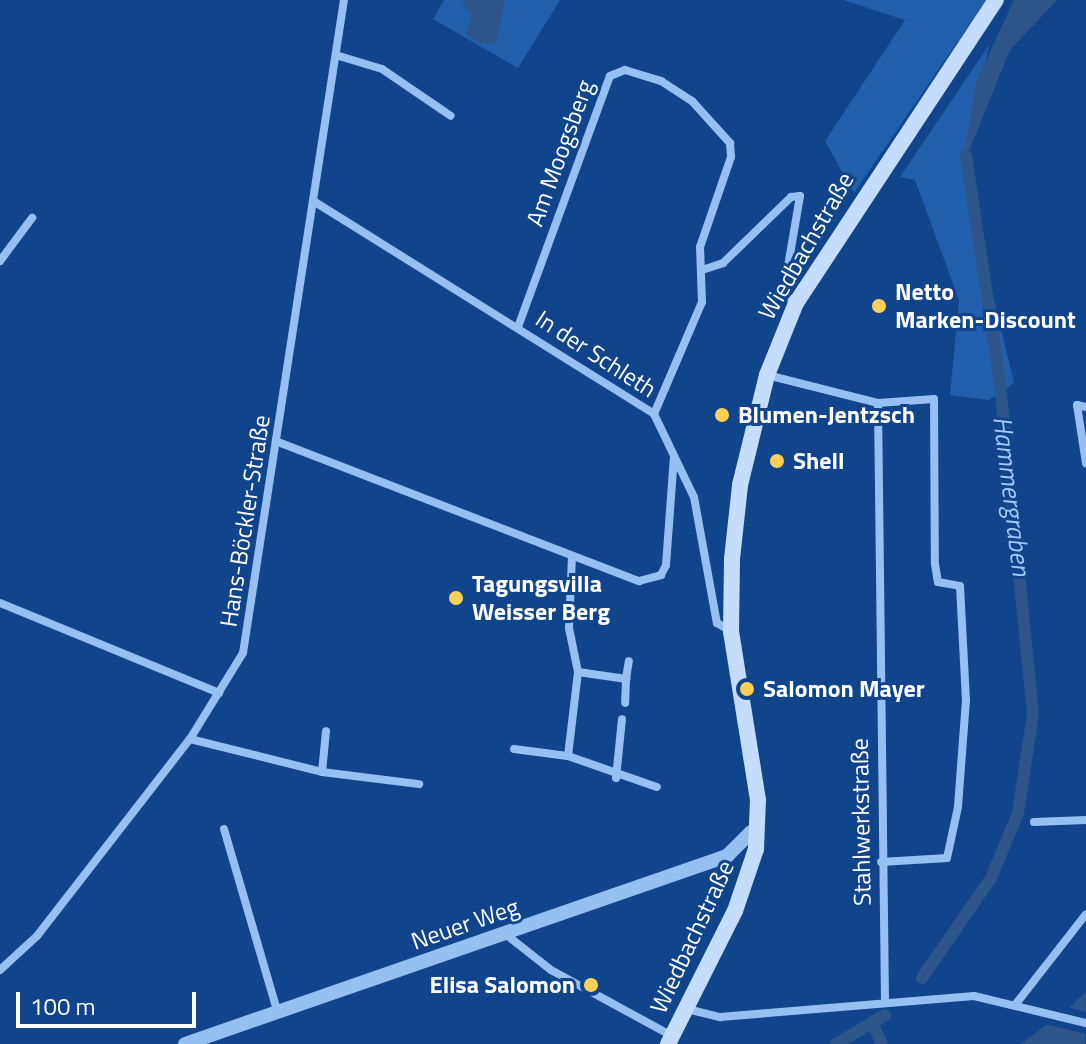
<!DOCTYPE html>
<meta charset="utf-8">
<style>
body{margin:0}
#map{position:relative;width:1086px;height:1044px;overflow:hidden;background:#10458c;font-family:"Titillium Web",sans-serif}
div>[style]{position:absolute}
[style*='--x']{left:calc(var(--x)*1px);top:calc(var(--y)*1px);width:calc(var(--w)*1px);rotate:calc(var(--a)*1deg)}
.green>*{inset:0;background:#215fac}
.water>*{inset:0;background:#2e558a}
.pier>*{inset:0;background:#10458c}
.canal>*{height:12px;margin:-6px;padding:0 6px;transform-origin:6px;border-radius:6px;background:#2e558a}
.minor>*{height:8px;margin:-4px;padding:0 4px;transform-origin:4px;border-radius:4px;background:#96bff2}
.tertiary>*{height:14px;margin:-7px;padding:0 7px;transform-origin:7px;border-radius:7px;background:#96bff2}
.secondary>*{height:16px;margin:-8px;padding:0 8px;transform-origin:8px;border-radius:8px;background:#c5ddfc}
.dots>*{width:22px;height:22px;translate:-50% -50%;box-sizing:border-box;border:4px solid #10458c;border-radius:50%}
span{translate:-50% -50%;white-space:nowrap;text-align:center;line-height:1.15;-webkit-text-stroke:6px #10458c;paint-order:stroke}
.street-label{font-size:24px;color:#fff}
.poi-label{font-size:24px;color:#fff;font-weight:700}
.left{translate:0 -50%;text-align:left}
.right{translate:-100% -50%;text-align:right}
.water-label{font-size:26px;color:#a2c9fa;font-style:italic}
.scale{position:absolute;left:16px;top:992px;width:180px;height:36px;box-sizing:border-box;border:4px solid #fff;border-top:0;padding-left:10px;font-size:24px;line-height:28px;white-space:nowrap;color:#fff;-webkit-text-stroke:6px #10458c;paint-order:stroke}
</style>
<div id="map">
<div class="green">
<i style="clip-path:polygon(444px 0,560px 0,518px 68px,433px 19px)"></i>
<i style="clip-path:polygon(843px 0,986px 0,854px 193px,825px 141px,905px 20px)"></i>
<i style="clip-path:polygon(989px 45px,962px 168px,1014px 383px,989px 400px,950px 395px,959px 300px,915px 180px,900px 177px)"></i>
</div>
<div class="water">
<i style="clip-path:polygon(461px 0,505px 0,496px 43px,480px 44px,465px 33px,472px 17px)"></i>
<i style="clip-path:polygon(1014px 0,1057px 0,1010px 50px,962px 168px,976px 82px)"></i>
<i style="clip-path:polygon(1086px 992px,1085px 1044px,1021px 1044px,1070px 1007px)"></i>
</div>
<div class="pier">
<i style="clip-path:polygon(1064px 1006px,1086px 1012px,1086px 1034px,1041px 1023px)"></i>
</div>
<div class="canal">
<i style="--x:922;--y:978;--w:121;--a:-55.4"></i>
<i style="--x:991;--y:878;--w:70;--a:-67.4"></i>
<i style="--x:1018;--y:813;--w:100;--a:-81.4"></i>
<i style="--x:1033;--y:714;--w:340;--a:-95.7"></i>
<i style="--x:999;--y:376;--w:223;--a:-98.5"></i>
<i style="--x:872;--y:1022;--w:24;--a:66"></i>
<i style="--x:836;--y:1044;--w:57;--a:-30.6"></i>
</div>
<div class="minor">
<i style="--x:339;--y:56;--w:45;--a:16.8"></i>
<i style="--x:382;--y:69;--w:83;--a:34.3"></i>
<i style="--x:315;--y:202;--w:400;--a:32"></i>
<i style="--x:654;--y:414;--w:92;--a:64.3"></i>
<i style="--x:694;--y:497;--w:128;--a:79.7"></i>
<i style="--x:717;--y:623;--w:16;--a:30"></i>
<i style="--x:0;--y:261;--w:54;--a:-53.3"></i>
<i style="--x:705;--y:269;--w:19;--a:-18"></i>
<i style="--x:723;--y:263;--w:95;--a:-44.1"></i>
<i style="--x:791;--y:197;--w:9;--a:-6"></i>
<i style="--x:800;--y:196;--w:83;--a:99.7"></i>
<i style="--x:786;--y:278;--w:17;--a:90"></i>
<i style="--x:786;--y:295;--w:12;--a:42"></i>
<i style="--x:518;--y:327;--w:267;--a:-69.9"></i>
<i style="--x:610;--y:76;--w:16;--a:-22"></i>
<i style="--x:625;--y:70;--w:38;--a:17"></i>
<i style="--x:661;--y:81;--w:37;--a:33"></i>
<i style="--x:692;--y:101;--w:57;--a:47.9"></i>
<i style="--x:730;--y:143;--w:14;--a:86"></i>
<i style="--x:731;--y:157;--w:95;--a:109"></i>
<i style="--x:700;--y:247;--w:55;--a:87.9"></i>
<i style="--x:702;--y:302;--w:122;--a:113.2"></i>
<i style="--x:767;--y:375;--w:114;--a:14.2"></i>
<i style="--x:878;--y:403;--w:56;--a:-4.1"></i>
<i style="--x:934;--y:399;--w:165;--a:89.7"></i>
<i style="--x:935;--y:564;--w:18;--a:81"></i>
<i style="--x:938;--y:582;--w:22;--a:10"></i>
<i style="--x:960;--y:586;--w:114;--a:87"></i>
<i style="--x:966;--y:700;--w:107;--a:94.3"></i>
<i style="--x:958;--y:807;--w:52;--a:102.2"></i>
<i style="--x:947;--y:858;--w:66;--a:176.5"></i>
<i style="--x:878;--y:403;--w:598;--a:89.33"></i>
<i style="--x:1086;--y:407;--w:9;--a:-167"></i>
<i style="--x:1077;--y:405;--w:59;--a:81.2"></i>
<i style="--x:278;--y:442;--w:387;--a:21.1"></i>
<i style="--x:639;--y:581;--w:23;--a:-15"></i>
<i style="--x:661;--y:575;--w:11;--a:-63"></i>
<i style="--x:666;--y:565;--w:108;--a:-85.8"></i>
<i style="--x:0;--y:603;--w:237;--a:22.3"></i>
<i style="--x:578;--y:672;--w:49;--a:8.3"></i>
<i style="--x:626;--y:679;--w:24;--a:92"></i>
<i style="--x:626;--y:679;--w:18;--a:-81"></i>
<i style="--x:190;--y:739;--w:136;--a:14"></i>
<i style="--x:322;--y:772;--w:98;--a:7.1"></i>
<i style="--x:514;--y:749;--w:54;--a:7.4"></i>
<i style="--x:568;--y:756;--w:94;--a:19.2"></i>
<i style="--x:568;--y:756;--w:85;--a:-83.2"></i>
<i style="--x:578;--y:672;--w:45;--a:-101.6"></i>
<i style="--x:569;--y:628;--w:71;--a:-87.6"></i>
<i style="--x:322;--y:772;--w:41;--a:-84.4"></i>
<i style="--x:616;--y:778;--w:59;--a:-84.2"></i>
<i style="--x:1034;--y:822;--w:52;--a:-2.2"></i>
<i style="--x:224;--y:829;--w:189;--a:73.7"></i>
<i style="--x:504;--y:933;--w:60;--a:38.2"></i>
<i style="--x:551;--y:970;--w:138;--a:28.6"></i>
<i style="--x:0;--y:970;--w:50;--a:-42.6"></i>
<i style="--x:37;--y:936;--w:249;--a:-52.2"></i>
<i style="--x:190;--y:739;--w:101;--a:-58.4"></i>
<i style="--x:243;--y:653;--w:661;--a:-81.21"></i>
<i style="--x:1015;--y:1005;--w:115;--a:-52"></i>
<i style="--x:687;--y:1009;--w:34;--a:14"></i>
<i style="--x:720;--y:1017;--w:255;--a:-4.7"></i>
<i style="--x:974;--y:996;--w:115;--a:13.6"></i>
</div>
<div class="tertiary">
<i style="--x:185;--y:1044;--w:574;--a:-19.13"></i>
<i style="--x:727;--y:856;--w:34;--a:-45"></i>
</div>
<div class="secondary">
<i style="--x:668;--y:1044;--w:149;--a:-63.3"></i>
<i style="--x:735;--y:911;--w:65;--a:-71.3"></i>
<i style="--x:756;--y:849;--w:49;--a:-87.7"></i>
<i style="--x:758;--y:800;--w:170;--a:-99.1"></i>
<i style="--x:731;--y:632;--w:73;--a:-89.2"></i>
<i style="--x:732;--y:559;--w:74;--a:-83.8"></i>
<i style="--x:740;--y:485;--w:113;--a:-76.2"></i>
<i style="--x:767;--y:375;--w:78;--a:-68.1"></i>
<i style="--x:796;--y:303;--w:363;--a:-56.6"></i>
</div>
<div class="dots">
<i style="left:879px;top:306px;background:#ffd058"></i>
<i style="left:722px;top:415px;background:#ffd058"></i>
<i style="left:777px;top:461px;background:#ffd058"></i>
<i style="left:456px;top:598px;background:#ffd058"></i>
<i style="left:747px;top:689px;background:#ffd058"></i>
<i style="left:591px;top:985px;background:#ffd058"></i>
</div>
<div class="street-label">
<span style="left:560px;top:153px;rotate:-70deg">Am Moogsberg</span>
<span style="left:806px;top:246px;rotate:-60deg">Wiedbachstraße</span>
<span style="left:596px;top:354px;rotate:33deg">In der Schleth</span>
<span style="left:245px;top:521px;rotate:-81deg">Hans-Böckler-Straße</span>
<span style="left:861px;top:822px;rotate:-91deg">Stahlwerkstraße</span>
<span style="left:465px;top:924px;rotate:-19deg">Neuer Weg</span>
<span style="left:692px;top:937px;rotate:-65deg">Wiedbachstraße</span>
</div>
<div class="poi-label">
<span class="left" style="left:895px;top:306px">Netto<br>Marken-Discount</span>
<span class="left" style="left:738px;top:415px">Blumen-Jentzsch</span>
<span class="left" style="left:793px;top:461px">Shell</span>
<span class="left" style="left:472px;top:598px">Tagungsvilla<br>Weisser Berg</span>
<span class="left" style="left:763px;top:689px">Salomon Mayer</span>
<span class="right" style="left:575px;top:985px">Elisa Salomon</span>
</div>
<div class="water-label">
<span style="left:1012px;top:496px;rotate:83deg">Hammergraben</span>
</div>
<div class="scale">100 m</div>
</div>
